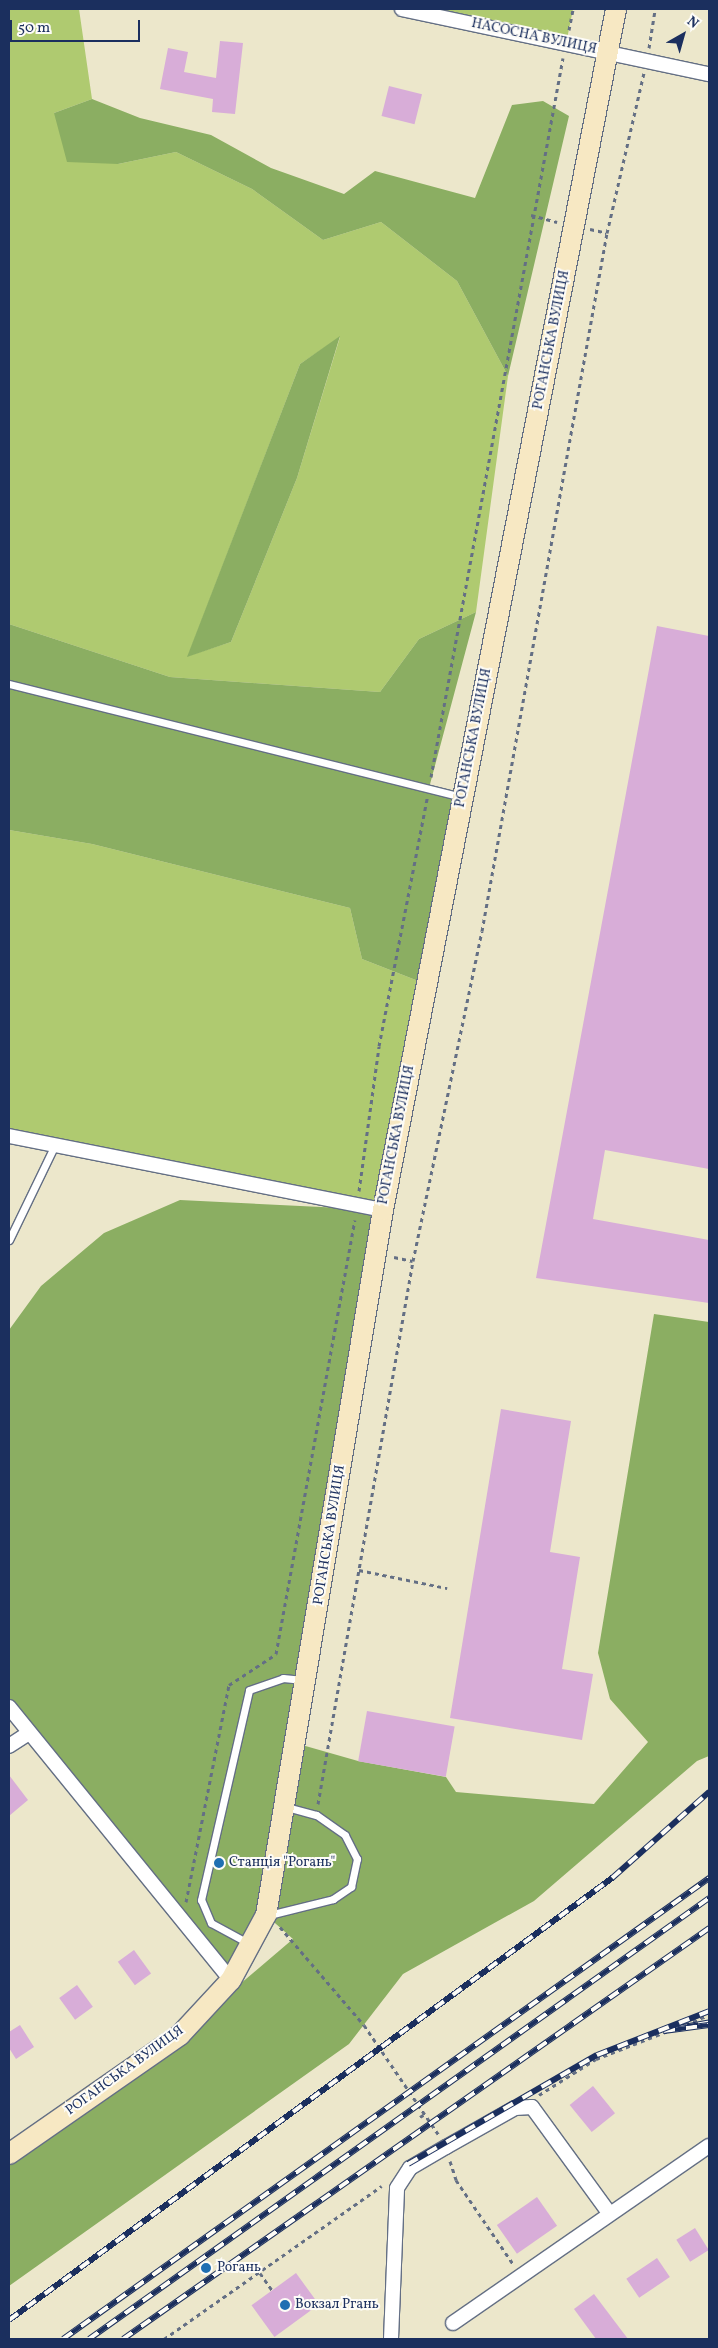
<!DOCTYPE html>
<meta charset="utf-8">
<style>
body{margin:0}
#map{position:relative;width:718px;height:2348px;overflow:hidden;background:#ece7cb;font-family:Vollkorn,serif}
div>[style]{position:absolute}
[style*='--x']{left:calc(var(--x)*1px);top:calc(var(--y)*1px);width:calc(var(--w)*1px);rotate:calc(var(--a)*1deg)}
.green>*{inset:0;background:#afca70}
.forest>*{inset:0;background:#8bae62}
.building>*{inset:0;background:#d8add8;transform-origin:0 0}
.path>*{height:3px;margin-top:-1.5px;transform-origin:0;background:repeating-linear-gradient(90deg,#646f84 0 4px,transparent 0 8px)}
.roads{filter:drop-shadow(1px 0 #646f84) drop-shadow(-1px 0 #646f84) drop-shadow(0 1px #646f84) drop-shadow(0 -1px #646f84)}
.lane>*{height:7px;margin:-3.5px;padding:0 3.5px;transform-origin:3.5px;border-radius:3.5px;background:#fff}
.street>*{height:14px;margin:-7px;padding:0 7px;transform-origin:7px;border-radius:7px;background:#fff}
.secondary>*{height:20px;margin:-10px;padding:0 10px;transform-origin:10px;border-radius:10px;background:#f7e8c3}
.rail>*{height:5.5px;margin-top:-2.75px;transform-origin:0;background:repeating-linear-gradient(90deg,#fdfcf7 0 11px,#1b2f5e 0 22px);box-sizing:border-box;border-block:1px solid #1b2f5e}
.dots>*{width:14px;height:14px;translate:-50% -50%;box-sizing:border-box;border:2px solid #fdfcf7;border-radius:50%}
span{translate:-50% -50%;white-space:nowrap;text-align:center;line-height:1.15;-webkit-text-stroke:4px #fdfcf7;paint-order:stroke}
.street-label{font-size:14px;color:#1b2f5e}
.poi-label{font-size:14px;color:#1b2f5e}
.left{translate:0 -50%;text-align:left}
.frame{position:absolute;inset:0;border:10px solid #1b2f5e;pointer-events:none}
.north{position:absolute;left:658px;top:10px;width:50px;height:50px;-webkit-text-stroke:4px #fdfcf7;paint-order:stroke;rotate:38deg;font-size:14px;font-weight:700;line-height:20px;text-align:center;color:#1b2f5e}
.north::after{content:'';display:block;margin:auto;width:18px;height:22px;background:#1b2f5e;clip-path:polygon(50% 0,100% 100%,50% 72%,0 100%)}
.scale{position:absolute;left:10px;top:20px;width:130px;height:22px;box-sizing:border-box;border:2px solid #1b2f5e;border-top:0;padding-left:6px;font-size:15px;line-height:18px;white-space:nowrap;color:#1b2f5e;-webkit-text-stroke:4px #fdfcf7;paint-order:stroke}
</style>
<div id="map">
<div class="green">
<i style="clip-path:polygon(evenodd,9px 9px,79px 9px,92px 99px,54px 113px,118px 164px,176px 152px,252px 189px,323px 240px,381px 222px,457px 281px,508px 376px,476px 612px,419px 639px,380px 692px,170px 677px,9px 624px,9px 9px,340px 337px,297px 478px,231px 642px,188px 656px,300px 364px,340px 337px)"></i>
<i style="clip-path:polygon(402px 9px,573px 9px,566px 44px)"></i>
<i style="clip-path:polygon(9px 830px,92px 844px,350px 908px,362px 959px,426px 984px,383px 1210px,9px 1136px)"></i>
</div>
<div class="forest">
<i style="clip-path:polygon(92px 99px,140px 118px,211px 135px,271px 168px,344px 194px,375px 171px,475px 198px,512px 105px,543px 101px,569px 116px,508px 376px,457px 281px,381px 222px,323px 240px,252px 189px,176px 152px,118px 164px,67px 162px,54px 113px)"></i>
<i style="clip-path:polygon(340px 336px,297px 478px,231px 642px,187px 657px,300px 364px)"></i>
<i style="clip-path:polygon(476px 612px,429px 788px,463px 797px,426px 984px,362px 959px,350px 908px,92px 844px,9px 830px,9px 624px,170px 677px,380px 692px,419px 639px)"></i>
<i style="clip-path:polygon(180px 1200px,383px 1210px,295px 1743px,358px 1761px,446px 1777px,456px 1792px,594px 1804px,648px 1742px,610px 1699px,598px 1653px,654px 1314px,709px 1322px,709px 1756px,697px 1761px,534px 1901px,403px 1974px,349px 2044px,9px 2286px,9px 2154px,180px 2035px,293px 1939px,267px 1916px,231px 1980px,9px 1707px,9px 1330px,41px 1286px,104px 1233px)"></i>
</div>
<div class="building">
<i style="clip-path:polygon(220px 41px,243px 43px,235px 114px,212px 112px,213px 99px,160px 89px,168px 48px,188px 52px,184px 72px,216px 78px)"></i>
<i style="left:389px;top:86px;width:34px;height:31px;rotate:14deg"></i>
<i style="clip-path:polygon(657px 626px,709px 636px,709px 1169px,605px 1150px,593px 1219px,709px 1240px,709px 1303px,536px 1278px)"></i>
<i style="clip-path:polygon(501px 1409px,571px 1421px,550px 1552px,580px 1557px,562px 1669px,593px 1674px,582px 1740px,450px 1718px)"></i>
<i style="left:367px;top:1711px;width:89px;height:51px;rotate:10deg"></i>
<i style="clip-path:polygon(9px 1775px,28px 1800px,9px 1816px)"></i>
<i style="left:134px;top:1950px;width:29px;height:20px;rotate:54deg"></i>
<i style="left:77px;top:1985px;width:27px;height:22px;rotate:54deg"></i>
<i style="clip-path:polygon(20px 2025px,34px 2047px,16px 2059px,9px 2048px,9px 2032px)"></i>
<i style="left:593px;top:2086px;width:35px;height:30px;rotate:51deg"></i>
<i style="left:537px;top:2197px;width:35px;height:49px;rotate:55deg"></i>
<i style="left:695px;top:2228px;width:26px;height:22px;rotate:58deg"></i>
<i style="left:657px;top:2258px;width:23px;height:37px;rotate:56deg"></i>
<i style="left:296px;top:2273px;width:39px;height:55px;rotate:54deg"></i>
<i style="clip-path:polygon(594px 2294px,628px 2339px,596px 2339px,574px 2309px)"></i>
</div>
<div class="path">
<i style="--x:569;--y:30;--w:21;--a:-79"></i>
<i style="--x:649;--y:48;--w:39;--a:-81"></i>
<i style="--x:531;--y:215;--w:27;--a:15"></i>
<i style="--x:590;--y:229;--w:17;--a:13"></i>
<i style="--x:431;--y:777;--w:731;--a:-79.6"></i>
<i style="--x:359;--y:1191;--w:146;--a:-82.1"></i>
<i style="--x:379;--y:1046;--w:253;--a:-79"></i>
<i style="--x:394;--y:1257;--w:19;--a:12"></i>
<i style="--x:359;--y:1570;--w:90;--a:11.6"></i>
<i style="--x:318;--y:1804;--w:551;--a:-80.08"></i>
<i style="--x:413;--y:1261;--w:337;--a:-78.2"></i>
<i style="--x:482;--y:931;--w:709;--a:-79.85"></i>
<i style="--x:607;--y:233;--w:164;--a:-77"></i>
<i style="--x:186;--y:1902;--w:221;--a:-78.8"></i>
<i style="--x:229;--y:1685;--w:56;--a:-33.4"></i>
<i style="--x:276;--y:1654;--w:441;--a:-79.7"></i>
<i style="--x:280;--y:1927;--w:129;--a:49.4"></i>
<i style="--x:364;--y:2025;--w:132;--a:55.8"></i>
<i style="--x:539;--y:2095;--w:67;--a:-32.3"></i>
<i style="--x:596;--y:2059;--w:121;--a:-21.3"></i>
<i style="--x:420;--y:2117;--w:6;--a:-31"></i>
<i style="--x:450;--y:2161;--w:20;--a:72"></i>
<i style="--x:456;--y:2180;--w:102;--a:55.8"></i>
<i style="--x:260;--y:2273;--w:21;--a:55"></i>
<i style="--x:164;--y:2339;--w:266;--a:-35.1"></i>
</div>
<div class="roads">
<div class="lane">
<i style="--x:9;--y:684;--w:467;--a:14"></i>
<i style="--x:9;--y:1240;--w:106;--a:-64.2"></i>
<i style="--x:269;--y:1915;--w:66;--a:-14"></i>
<i style="--x:333;--y:1899;--w:22;--a:-34"></i>
<i style="--x:351;--y:1887;--w:29;--a:-78"></i>
<i style="--x:357;--y:1859;--w:27;--a:-117"></i>
<i style="--x:345;--y:1835;--w:35;--a:-145"></i>
<i style="--x:316;--y:1815;--w:30;--a:-165"></i>
<i style="--x:248;--y:1943;--w:42;--a:-151.6"></i>
<i style="--x:211;--y:1923;--w:25;--a:-113"></i>
<i style="--x:201;--y:1900;--w:215;--a:-77.1"></i>
<i style="--x:249;--y:1690;--w:36;--a:-19"></i>
<i style="--x:283;--y:1678;--w:20;--a:6"></i>
</div>
<div class="street">
<i style="--x:402;--y:9;--w:314;--a:12"></i>
<i style="--x:9;--y:1136;--w:381;--a:11.2"></i>
<i style="--x:9;--y:1707;--w:352;--a:50.9"></i>
<i style="--x:9;--y:1746;--w:24;--a:-33"></i>
<i style="--x:453;--y:2323;--w:311;--a:-34.7"></i>
<i style="--x:391;--y:2339;--w:151;--a:-87.7"></i>
<i style="--x:397;--y:2188;--w:24;--a:-57"></i>
<i style="--x:410;--y:2168;--w:42;--a:-30.3"></i>
<i style="--x:446;--y:2147;--w:79;--a:-29.5"></i>
<i style="--x:515;--y:2108;--w:17;--a:-3"></i>
<i style="--x:532;--y:2107;--w:131;--a:54"></i>
</div>
<div class="secondary">
<i style="--x:9;--y:2154;--w:208;--a:-34.8"></i>
<i style="--x:180;--y:2035;--w:75;--a:-47.2"></i>
<i style="--x:231;--y:1980;--w:74;--a:-61.7"></i>
<i style="--x:266;--y:1915;--w:715;--a:-80.58"></i>
<i style="--x:383;--y:1210;--w:1223;--a:-79.02"></i>
</div>
</div>
<div class="rail">
<i style="--x:709;--y:2023;--w:46;--a:169.9"></i>
<i style="--x:664;--y:2031;--w:45;--a:-7.6"></i>
<i style="--x:408;--y:2164;--w:218;--a:-30"></i>
<i style="--x:597;--y:2055;--w:120;--a:-21.4"></i>
<i style="--x:9;--y:2320;--w:748;--a:-36.24"></i>
<i style="--x:612;--y:1878;--w:130;--a:-41.6"></i>
<i style="--x:63;--y:2339;--w:794;--a:-35.51"></i>
<i style="--x:89;--y:2339;--w:761;--a:-35.42"></i>
<i style="--x:123;--y:2339;--w:716;--a:-35.04"></i>
</div>
<div class="dots">
<i style="left:219px;top:1863px;background:#1f6fb2"></i>
<i style="left:206px;top:2268px;background:#1f6fb2"></i>
<i style="left:285px;top:2305px;background:#1f6fb2"></i>
</div>
<div class="street-label">
<span style="left:534px;top:37px;rotate:12deg">НАСОСНА ВУЛИЦЯ</span>
<span style="left:552px;top:340px;rotate:-79deg">РОГАНСЬКА ВУЛИЦЯ</span>
<span style="left:474px;top:738px;rotate:-79deg">РОГАНСЬКА ВУЛИЦЯ</span>
<span style="left:397px;top:1135px;rotate:-79deg">РОГАНСЬКА ВУЛИЦЯ</span>
<span style="left:330px;top:1535px;rotate:-81deg">РОГАНСЬКА ВУЛИЦЯ</span>
<span style="left:125px;top:2071px;rotate:-36deg">РОГАНСЬКА ВУЛИЦЯ</span>
</div>
<div class="poi-label">
<span class="left" style="left:229px;top:1863px">Станція "Рогань"</span>
<span class="left" style="left:217px;top:2268px">Рогань</span>
<span class="left" style="left:295px;top:2305px">Вокзал Ргань</span>
</div>
<div class="frame"></div>
<div class="north">N</div>
<div class="scale">50 m</div>
</div>
